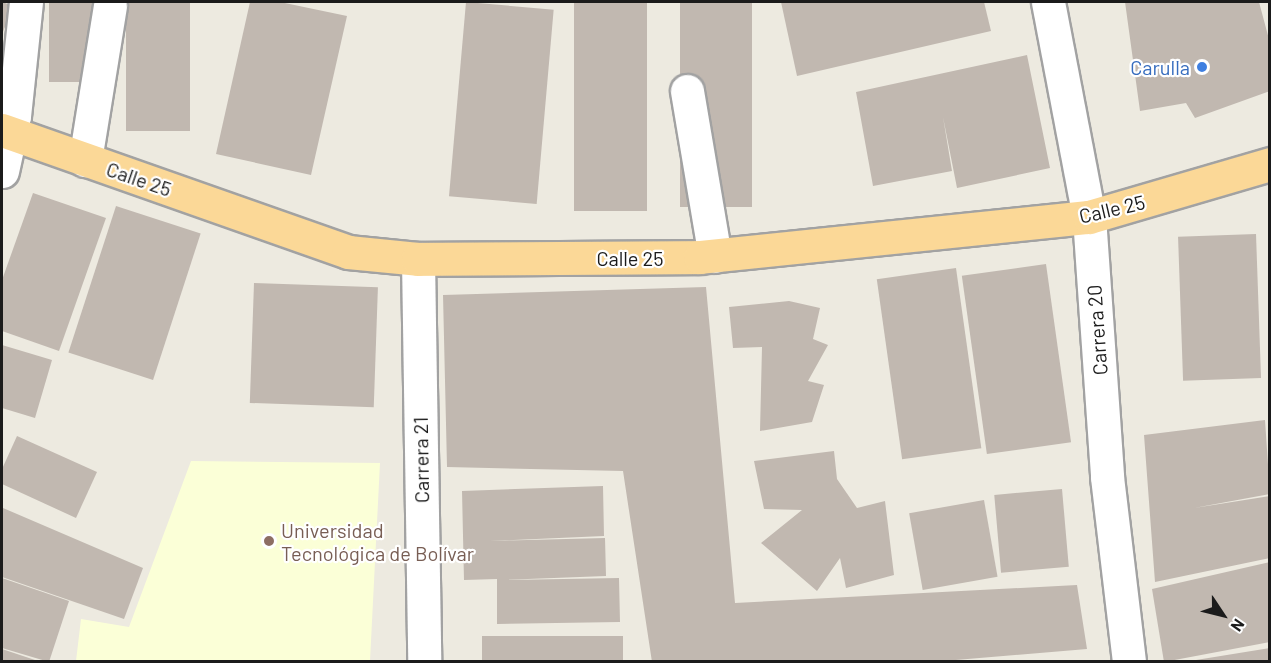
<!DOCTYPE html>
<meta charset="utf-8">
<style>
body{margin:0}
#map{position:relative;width:1271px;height:663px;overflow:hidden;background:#edeae0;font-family:Barlow,sans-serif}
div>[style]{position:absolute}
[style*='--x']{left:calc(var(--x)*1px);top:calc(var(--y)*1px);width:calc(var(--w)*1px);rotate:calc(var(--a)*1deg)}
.education>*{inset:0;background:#fbffd7}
.building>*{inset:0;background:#c1b8b0;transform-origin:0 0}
.roads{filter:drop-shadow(2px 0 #a2a2a2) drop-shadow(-2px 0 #a2a2a2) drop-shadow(0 2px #a2a2a2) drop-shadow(0 -2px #a2a2a2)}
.minor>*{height:33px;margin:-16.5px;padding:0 16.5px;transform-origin:16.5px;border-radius:16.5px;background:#fff}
.major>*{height:33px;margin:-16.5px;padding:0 16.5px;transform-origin:16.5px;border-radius:16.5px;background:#fbd897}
.dots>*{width:16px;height:16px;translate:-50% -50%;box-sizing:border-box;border:3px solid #fff;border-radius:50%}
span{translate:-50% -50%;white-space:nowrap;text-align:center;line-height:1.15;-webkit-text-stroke:4.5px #fff;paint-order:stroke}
.shop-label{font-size:20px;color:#366cbe}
.right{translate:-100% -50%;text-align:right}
.street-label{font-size:20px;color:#1b1b1b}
.education-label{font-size:20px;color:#785e54}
.left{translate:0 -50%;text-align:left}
.frame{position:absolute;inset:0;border:3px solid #1b1b1b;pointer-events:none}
.north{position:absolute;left:1193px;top:585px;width:60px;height:60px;-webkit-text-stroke:4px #fff;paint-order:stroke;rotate:125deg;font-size:16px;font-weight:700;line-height:24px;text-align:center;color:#1b1b1b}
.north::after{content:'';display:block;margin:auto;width:21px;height:27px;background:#1b1b1b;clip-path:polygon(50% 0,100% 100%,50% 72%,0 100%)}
</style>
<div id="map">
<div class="education">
<i style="clip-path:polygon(191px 461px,380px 463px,370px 661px,76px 661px,81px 619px,129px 627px)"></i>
</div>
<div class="building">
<i style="clip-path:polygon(2px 2px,14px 6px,2px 34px)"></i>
<i style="left:49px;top:2px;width:51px;height:80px"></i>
<i style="left:126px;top:2px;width:64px;height:129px"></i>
<i style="clip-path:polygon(250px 2px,280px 2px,347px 16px,311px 175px,216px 154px)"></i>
<i style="left:466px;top:2px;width:88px;height:195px;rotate:5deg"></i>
<i style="left:574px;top:2px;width:73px;height:209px"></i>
<i style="left:680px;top:2px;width:72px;height:205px"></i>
<i style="clip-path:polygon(781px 2px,984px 2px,991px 31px,797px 76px)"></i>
<i style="clip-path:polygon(1125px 2px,1259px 2px,1270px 43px,1270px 91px,1195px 118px,1186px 103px,1140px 111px)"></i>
<i style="clip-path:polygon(1027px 55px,1050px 168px,957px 188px,943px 117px,952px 171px,873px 186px,856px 92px)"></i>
<i style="clip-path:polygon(33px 193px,106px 218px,59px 351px,2px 331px,2px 280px)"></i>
<i style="left:116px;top:206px;width:89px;height:154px;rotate:18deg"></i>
<i style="left:1256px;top:234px;width:144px;height:78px;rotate:88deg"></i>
<i style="left:1046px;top:264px;width:180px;height:85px;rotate:82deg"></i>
<i style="left:956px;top:268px;width:182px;height:80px;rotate:82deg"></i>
<i style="left:254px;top:283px;width:124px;height:120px;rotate:2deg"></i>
<i style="clip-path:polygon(706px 287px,735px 603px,1077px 585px,1087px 649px,932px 662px,652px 662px,623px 471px,447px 467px,443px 295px)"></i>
<i style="clip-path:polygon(789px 301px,820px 308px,813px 339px,828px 345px,808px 381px,824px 385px,812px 422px,760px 431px,762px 347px,733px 348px,729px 307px)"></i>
<i style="clip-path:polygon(2px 345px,52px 360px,35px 418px,2px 408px)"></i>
<i style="clip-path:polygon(1265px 420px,1270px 494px,1194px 508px,1270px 496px,1270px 558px,1155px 582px,1144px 435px)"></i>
<i style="clip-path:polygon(17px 436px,97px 472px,76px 518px,2px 484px,2px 469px)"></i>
<i style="clip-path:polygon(834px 451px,837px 479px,857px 508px,885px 501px,894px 575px,846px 588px,840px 558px,817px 591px,761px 543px,802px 510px,764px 509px,754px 461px)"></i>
<i style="clip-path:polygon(603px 486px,604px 536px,489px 541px,605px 538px,606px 576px,503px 580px,619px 578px,620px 622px,497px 624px,497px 579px,464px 580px,462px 491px)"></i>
<i style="left:1062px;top:489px;width:78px;height:68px;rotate:85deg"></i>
<i style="left:984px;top:500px;width:78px;height:76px;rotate:80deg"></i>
<i style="clip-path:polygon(3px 508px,143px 568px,124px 619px,2px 577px)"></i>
<i style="clip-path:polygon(1270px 562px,1270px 642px,1164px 662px,1152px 589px)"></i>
<i style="clip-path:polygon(2px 578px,69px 601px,49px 662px,2px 648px)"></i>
<i style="left:482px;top:636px;width:141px;height:26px"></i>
<i style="clip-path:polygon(1270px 648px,1270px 662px,1196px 662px,1196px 660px)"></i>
<i style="clip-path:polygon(2px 649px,38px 661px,38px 662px,2px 662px)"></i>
</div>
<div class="roads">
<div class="minor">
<i style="--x:1048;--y:2;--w:219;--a:79.2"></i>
<i style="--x:1089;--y:217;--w:261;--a:86"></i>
<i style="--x:1107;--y:477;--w:186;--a:83.2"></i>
<i style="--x:687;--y:91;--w:167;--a:80.4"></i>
<i style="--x:85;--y:160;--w:156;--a:-80.8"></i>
<i style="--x:2;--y:171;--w:56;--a:-77.7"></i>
<i style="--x:14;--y:116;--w:115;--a:-84"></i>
<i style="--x:418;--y:259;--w:403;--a:89.1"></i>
</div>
<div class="major">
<i style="--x:2;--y:130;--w:367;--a:19.4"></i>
<i style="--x:348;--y:252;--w:70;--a:5.7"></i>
<i style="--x:418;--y:259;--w:282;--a:-0.4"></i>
<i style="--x:700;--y:257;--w:391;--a:-5.9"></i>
<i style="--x:1089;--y:217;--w:189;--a:-16.3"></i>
</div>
</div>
<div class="dots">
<i style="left:1202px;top:67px;background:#3f7fe0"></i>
<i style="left:269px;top:541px;background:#8d6e63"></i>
</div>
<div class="shop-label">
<span class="right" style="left:1190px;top:67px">Carulla</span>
</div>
<div class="street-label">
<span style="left:139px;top:179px;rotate:19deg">Calle 25</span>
<span style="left:1112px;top:209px;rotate:-13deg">Calle 25</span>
<span style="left:630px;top:258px">Calle 25</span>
<span style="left:1097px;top:330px;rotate:-94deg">Carrera 20</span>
<span style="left:421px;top:460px;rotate:-91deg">Carrera 21</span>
</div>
<div class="education-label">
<span class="left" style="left:281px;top:542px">Universidad<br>Tecnológica de Bolívar</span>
</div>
<div class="frame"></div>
<div class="north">N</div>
</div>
